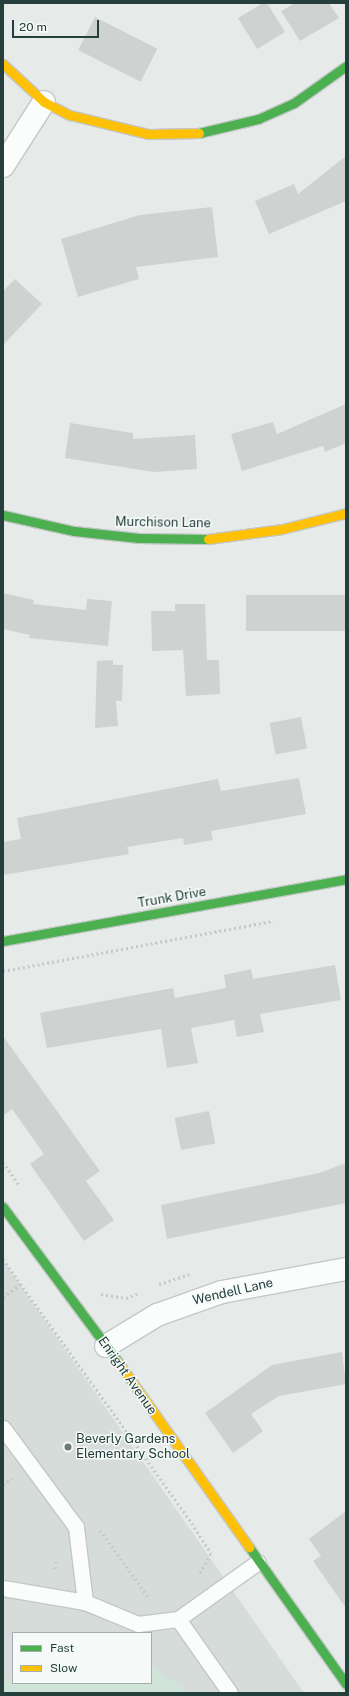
<!DOCTYPE html>
<style>
body{margin:0}
#map{position:relative;width:349px;height:1696px;overflow:hidden;background:#e6ebea;font-family:"Public Sans",sans-serif}
div>[style]{position:absolute}
[style*='--x']{left:calc(var(--x)*1px);top:calc(var(--y)*1px);width:calc(var(--w)*1px);rotate:calc(var(--a)*1deg)}
.built>*{inset:0;background:#d5dcda}
.green>*{inset:0;background:#d0e4da}
.building>*{inset:0;background:#ced2d1;transform-origin:0 0}
.path>*{height:2.5px;margin-top:-1.25px;transform-origin:0;background:repeating-linear-gradient(90deg,#c2cbca 0 2px,transparent 0 5px)}
.roads{filter:drop-shadow(1px 0 #c3c8c7) drop-shadow(-1px 0 #c3c8c7) drop-shadow(0 1px #c3c8c7) drop-shadow(0 -1px #c3c8c7)}
.lane>*{height:15px;margin:-7.5px;padding:0 7.5px;transform-origin:7.5px;border-radius:7.5px;background:#fbfcfc}
.street>*{height:22px;margin:-11px;padding:0 11px;transform-origin:11px;border-radius:11px;background:#fbfcfc}
.fast>*{height:9px;margin:-4.5px;padding:0 4.5px;transform-origin:4.5px;border-radius:4.5px;background:#4caf50}
.slow>*{height:9px;margin:-4.5px;padding:0 4.5px;transform-origin:4.5px;border-radius:4.5px;background:#ffc107}
.dots>*{width:11px;height:11px;translate:-50% -50%;box-sizing:border-box;border:2px solid #f5faf8;border-radius:50%}
span{translate:-50% -50%;white-space:nowrap;text-align:center;line-height:1.15;-webkit-text-stroke:3px #f5faf8;paint-order:stroke}
.street-label{font-size:13px;color:#243f3c}
.poi-label{font-size:13px;color:#243f3c}
.left{translate:0 -50%;text-align:left}
.frame{position:absolute;inset:0;border:4px solid #243f3c;pointer-events:none}
.legend{position:absolute;left:12px;top:1632px;width:140px;height:52px;box-sizing:border-box;background:#f5faf8;border:1px solid #a1afad;margin:0;padding:5px 7px;list-style:none;font-size:12px;color:#243f3c}
.legend li{display:flex;align-items:center;gap:8px;height:20px}
.legend b{width:20px;border:1px solid #a1afad}
.scale{position:absolute;left:12px;top:20px;width:87px;height:18px;box-sizing:border-box;border:2px solid #243f3c;border-top:0;padding-left:5px;font-size:12px;line-height:14px;white-space:nowrap;color:#243f3c;-webkit-text-stroke:3px #f5faf8;paint-order:stroke}
</style>
<div id="map">
<div class="built">
<i style="clip-path:polygon(evenodd,3px 1260px,304px 1693px,3px 1693px,3px 1260px,13px 1633px,151px 1633px,151px 1683px,13px 1683px,13px 1633px)"></i>
</div>
<div class="green">
<i style="clip-path:polygon(151px 1666px,189px 1693px,3px 1693px,3px 1684px,13px 1677px,13px 1683px,151px 1683px)"></i>
</div>
<div class="building">
<i style="clip-path:polygon(263px 3px,267px 3px,285px 32px,257px 49px,238px 18px)"></i>
<i style="clip-path:polygon(295px 3px,329px 3px,339px 18px,300px 41px,281px 11px)"></i>
<i style="left:95px;top:17px;width:70px;height:37px;rotate:27deg"></i>
<i style="clip-path:polygon(346px 156px,346px 201px,269px 234px,255px 201px,294px 184px,298px 194px)"></i>
<i style="clip-path:polygon(212px 207px,218px 257px,136px 267px,139px 279px,78px 297px,61px 239px,140px 215px)"></i>
<i style="clip-path:polygon(15px 279px,42px 304px,3px 345px,3px 291px)"></i>
<i style="clip-path:polygon(346px 404px,346px 443px,325px 452px,323px 446px,242px 471px,231px 434px,273px 422px,277px 434px)"></i>
<i style="clip-path:polygon(70px 423px,133px 433px,133px 439px,195px 435px,197px 469px,154px 472px,65px 458px)"></i>
<i style="clip-path:polygon(3px 593px,34px 600px,33px 604px,86px 610px,87px 599px,112px 601px,108px 646px,29px 638px,30px 635px,3px 629px)"></i>
<i style="left:346px;top:595px;width:36px;height:100px;rotate:90deg"></i>
<i style="clip-path:polygon(175px 604px,205px 604px,207px 660px,219px 660px,220px 694px,186px 696px,183px 650px,152px 651px,151px 611px,175px 611px)"></i>
<i style="clip-path:polygon(113px 660px,113px 665px,123px 665px,122px 701px,116px 701px,118px 726px,95px 728px,97px 661px)"></i>
<i style="left:301px;top:717px;width:32px;height:32px;rotate:79deg"></i>
<i style="clip-path:polygon(299px 778px,306px 814px,211px 831px,213px 840px,184px 845px,183px 838px,127px 847px,129px 854px,3px 875px,3px 842px,21px 839px,17px 818px,218px 779px,221px 791px)"></i>
<i style="clip-path:polygon(335px 965px,341px 1000px,260px 1014px,264px 1032px,237px 1037px,234px 1020px,191px 1028px,198px 1063px,167px 1068px,161px 1029px,47px 1048px,40px 1013px,173px 988px,175px 998px,226px 988px,224px 975px,251px 969px,253px 979px)"></i>
<i style="clip-path:polygon(3px 1036px,100px 1171px,86px 1181px,114px 1220px,84px 1241px,30px 1164px,44px 1154px,12px 1109px,3px 1116px)"></i>
<i style="left:209px;top:1111px;width:33px;height:35px;rotate:79deg"></i>
<i style="clip-path:polygon(346px 1163px,346px 1203px,167px 1239px,161px 1205px,319px 1173px)"></i>
<i style="clip-path:polygon(342px 1352px,346px 1384px,279px 1396px,251px 1414px,263px 1431px,233px 1453px,205px 1413px,272px 1365px)"></i>
<i style="clip-path:polygon(346px 1511px,346px 1608px,313px 1561px,321px 1556px,309px 1539px)"></i>
</div>
<div class="path">
<i style="--x:3;--y:971;--w:275;--a:-10.5"></i>
<i style="--x:3;--y:1162;--w:29;--a:55"></i>
<i style="--x:3;--y:1259;--w:325;--a:54.4"></i>
<i style="--x:192;--y:1523;--w:36;--a:58"></i>
<i style="--x:211;--y:1554;--w:23;--a:119"></i>
<i style="--x:159;--y:1284;--w:35;--a:-18"></i>
<i style="--x:101;--y:1294;--w:25;--a:9"></i>
<i style="--x:126;--y:1298;--w:15;--a:-20"></i>
<i style="--x:3;--y:1297;--w:22;--a:-36"></i>
<i style="--x:3;--y:1485;--w:11;--a:-38"></i>
<i style="--x:100;--y:1530;--w:85;--a:54.1"></i>
<i style="--x:55;--y:1569;--w:7;--a:-82"></i>
</div>
<div class="roads">
<div class="lane">
<i style="--x:3;--y:1428;--w:123;--a:53.6"></i>
<i style="--x:76;--y:1527;--w:76;--a:83.2"></i>
<i style="--x:85;--y:1602;--w:57;--a:22.5"></i>
<i style="--x:138;--y:1624;--w:40;--a:-7.1"></i>
<i style="--x:178;--y:1619;--w:98;--a:-35.5"></i>
<i style="--x:3;--y:1588;--w:83;--a:9.7"></i>
<i style="--x:178;--y:1619;--w:90;--a:54.9"></i>
</div>
<div class="street">
<i style="--x:3;--y:166;--w:76;--a:-57.4"></i>
<i style="--x:106;--y:1346;--w:60;--a:-31.3"></i>
<i style="--x:157;--y:1315;--w:69;--a:-19.5"></i>
<i style="--x:222;--y:1292;--w:126;--a:-10.5"></i>
</div>
<div class="fast">
<i style="--x:199;--y:133;--w:61;--a:-13.3"></i>
<i style="--x:258;--y:119;--w:39;--a:-24"></i>
<i style="--x:294;--y:103;--w:64;--a:-35.4"></i>
<i style="--x:3;--y:515;--w:73;--a:12.7"></i>
<i style="--x:74;--y:531;--w:65;--a:6.1"></i>
<i style="--x:139;--y:538;--w:69;--a:0.8"></i>
<i style="--x:3;--y:941;--w:349;--a:-10.2"></i>
<i style="--x:3;--y:1207;--w:193;--a:53.4"></i>
<i style="--x:249;--y:1547;--w:168;--a:54.7"></i>
</div>
<div class="slow">
<i style="--x:3;--y:64;--w:56;--a:42.8"></i>
<i style="--x:44;--y:102;--w:29;--a:27"></i>
<i style="--x:70;--y:115;--w:80;--a:13.7"></i>
<i style="--x:148;--y:134;--w:51;--a:-1.1"></i>
<i style="--x:208;--y:539;--w:75;--a:-7.7"></i>
<i style="--x:282;--y:529;--w:66;--a:-14"></i>
<i style="--x:118;--y:1362;--w:227;--a:54.7"></i>
</div>
</div>
<div class="dots">
<i style="left:68px;top:1447px;background:#687b79"></i>
</div>
<div class="street-label">
<span style="left:163px;top:523px;rotate:1deg">Murchison Lane</span>
<span style="left:172px;top:898px;rotate:-10deg">Trunk Drive</span>
<span style="left:233px;top:1292px;rotate:-13deg">Wendell Lane</span>
<span style="left:127px;top:1376px;rotate:55deg">Enright Avenue</span>
</div>
<div class="poi-label">
<span class="left" style="left:76px;top:1447px">Beverly Gardens<br>Elementary School</span>
</div>
<div class="frame"></div>
<ul class="legend">
<li><b style="height:5px;background:#4caf50"></b>Fast</li>
<li><b style="height:5px;background:#ffc107"></b>Slow</li>
</ul>
<div class="scale">20 m</div>
</div>
